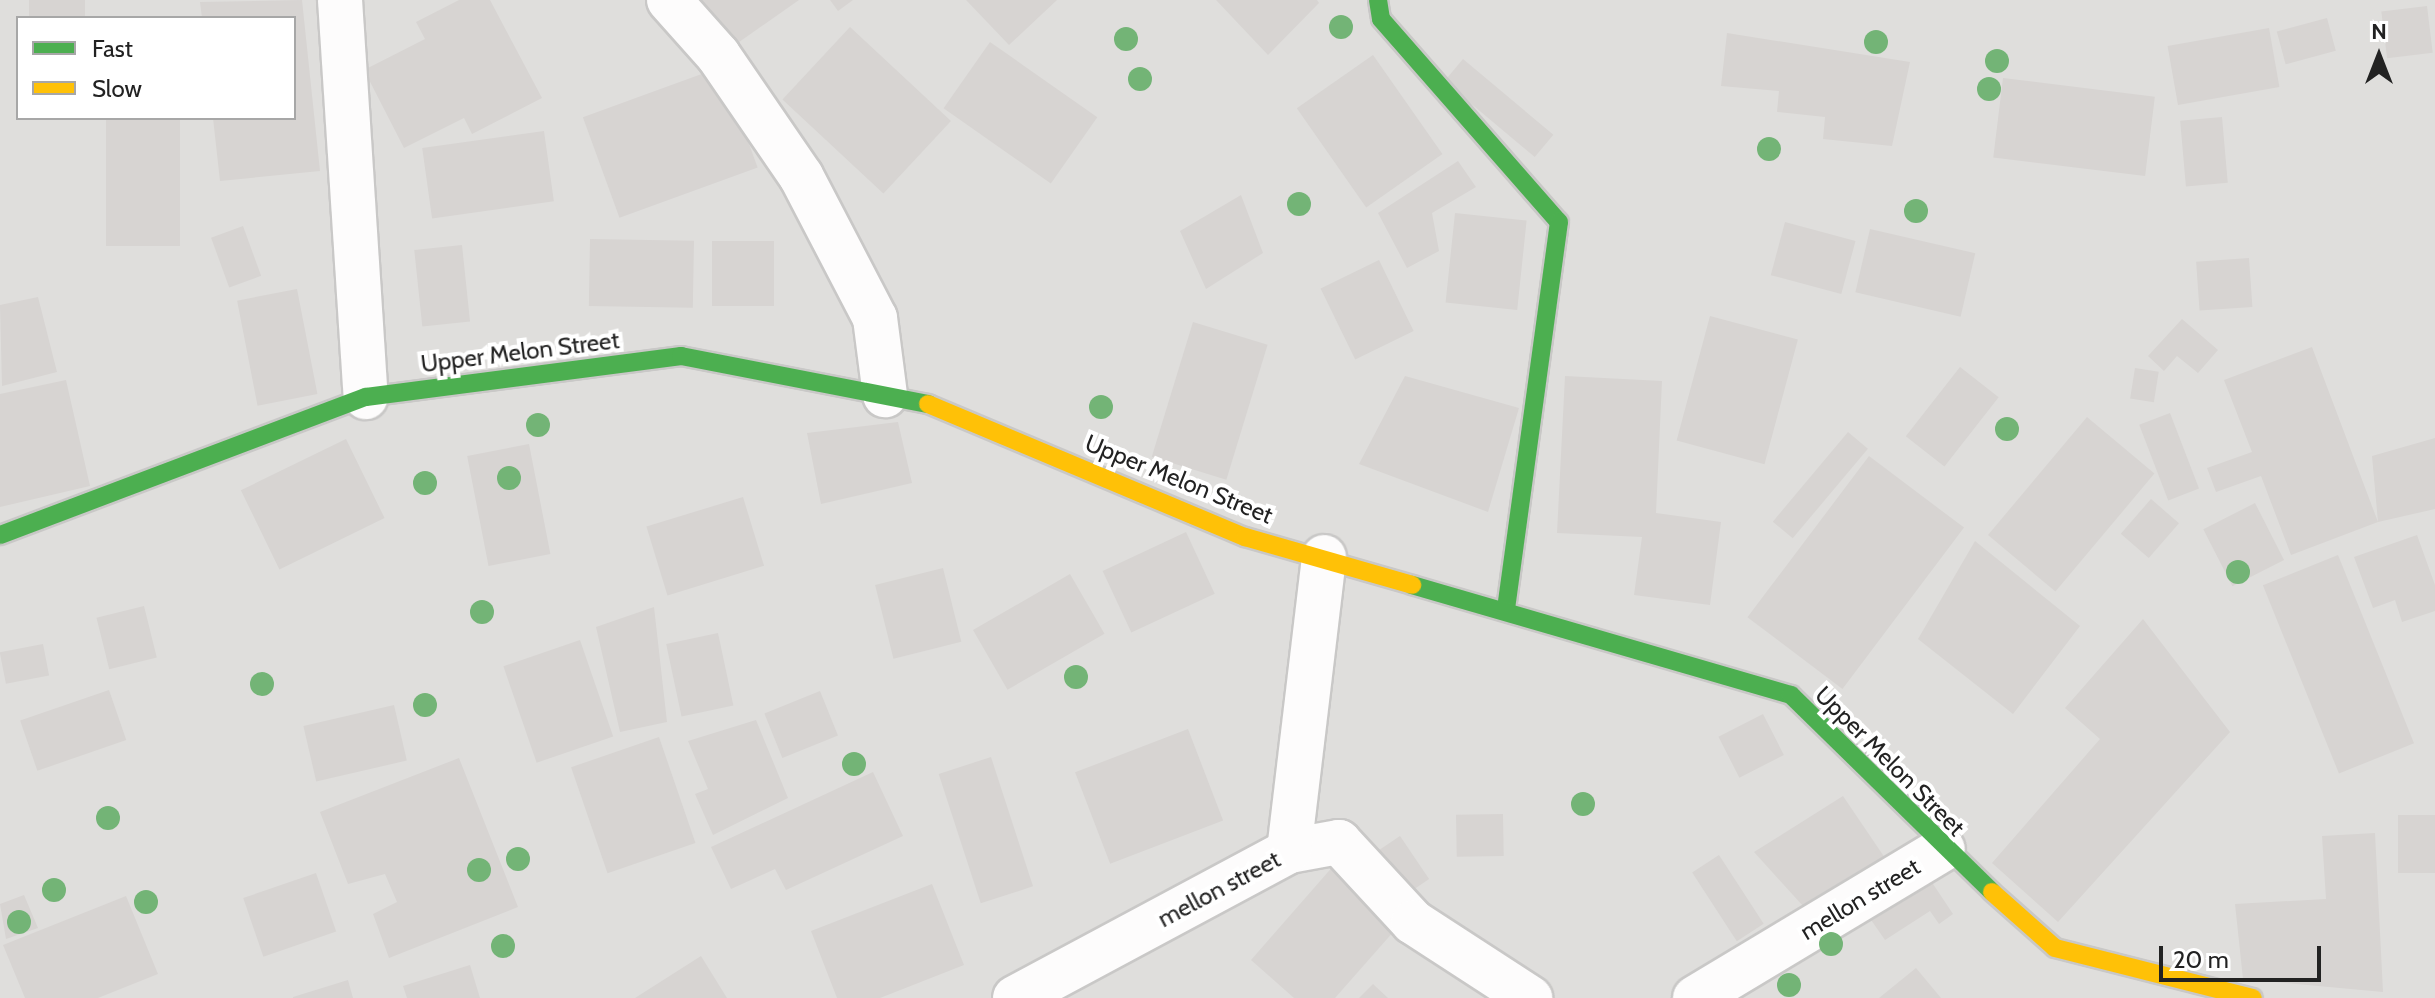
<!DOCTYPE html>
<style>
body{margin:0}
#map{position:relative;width:2435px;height:998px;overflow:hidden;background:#f0eeeb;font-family:Cabin,sans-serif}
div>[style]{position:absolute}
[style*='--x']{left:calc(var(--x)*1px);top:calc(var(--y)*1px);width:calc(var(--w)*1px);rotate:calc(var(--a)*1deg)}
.residential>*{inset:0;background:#dfdedc}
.building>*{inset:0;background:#d7d4d2;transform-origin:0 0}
.roads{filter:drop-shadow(2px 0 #c9c8c7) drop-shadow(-2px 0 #c9c8c7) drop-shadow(0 2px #c9c8c7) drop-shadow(0 -2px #c9c8c7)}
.street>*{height:44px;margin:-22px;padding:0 22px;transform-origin:22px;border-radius:22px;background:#fdfcfc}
.fast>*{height:18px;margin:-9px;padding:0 9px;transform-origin:9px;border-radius:9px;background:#4caf50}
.slow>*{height:18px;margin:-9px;padding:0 9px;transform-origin:9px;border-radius:9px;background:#ffc107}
.trees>*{width:24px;height:24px;margin:-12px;border-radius:50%;background:#73b476}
span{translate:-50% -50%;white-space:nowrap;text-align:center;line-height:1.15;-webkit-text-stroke:8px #fff;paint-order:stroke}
.street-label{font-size:24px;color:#222}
.legend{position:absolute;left:16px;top:16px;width:280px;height:104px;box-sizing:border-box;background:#fff;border:2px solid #a7a7a7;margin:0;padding:10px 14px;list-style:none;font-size:24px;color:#222}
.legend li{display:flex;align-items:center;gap:16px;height:40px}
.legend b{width:40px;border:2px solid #a7a7a7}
.north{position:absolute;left:2339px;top:16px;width:80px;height:80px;-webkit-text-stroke:6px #fff;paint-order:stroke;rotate:0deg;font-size:22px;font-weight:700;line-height:32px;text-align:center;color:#222}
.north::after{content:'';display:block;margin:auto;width:28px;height:36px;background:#222;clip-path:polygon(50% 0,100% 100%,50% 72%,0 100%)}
.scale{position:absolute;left:2159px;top:946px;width:162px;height:36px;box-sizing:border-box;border:4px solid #222;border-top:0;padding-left:10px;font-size:24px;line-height:28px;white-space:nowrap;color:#222;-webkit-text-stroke:6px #fff;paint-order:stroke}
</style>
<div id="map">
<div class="residential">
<i style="clip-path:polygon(evenodd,0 0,2435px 0,2435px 998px,0 998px,0 0,18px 18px,294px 18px,294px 118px,18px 118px,18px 18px)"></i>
</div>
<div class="building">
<i style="left:29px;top:0;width:56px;height:18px"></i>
<i style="clip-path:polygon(302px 0,320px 171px,220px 181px,213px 118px,294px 118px,294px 18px,202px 18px,200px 2px)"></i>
<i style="clip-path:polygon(459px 0,490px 0,542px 98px,472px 134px,464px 118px,404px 148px,364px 70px,425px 39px,416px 22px)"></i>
<i style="clip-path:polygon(698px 0,799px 0,732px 47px)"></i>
<i style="clip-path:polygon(830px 0,853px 0,838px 11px)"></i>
<i style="clip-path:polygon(966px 0,1057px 0,1009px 45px)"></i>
<i style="clip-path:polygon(1216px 0,1317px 0,1319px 3px,1268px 55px)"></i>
<i style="left:2427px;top:6px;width:47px;height:46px;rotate:83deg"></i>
<i style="left:2327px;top:18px;width:34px;height:52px;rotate:75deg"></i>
<i style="left:850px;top:27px;width:138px;height:99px;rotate:43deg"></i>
<i style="left:2269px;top:28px;width:60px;height:103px;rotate:80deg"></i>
<i style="clip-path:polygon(1727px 33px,1910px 62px,1892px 146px,1823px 139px,1825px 117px,1777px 112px,1779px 91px,1721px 86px)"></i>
<i style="left:990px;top:42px;width:131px;height:81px;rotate:35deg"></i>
<i style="left:1373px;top:55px;width:121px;height:93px;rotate:55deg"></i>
<i style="left:1463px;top:59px;width:118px;height:29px;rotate:40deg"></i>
<i style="left:721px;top:67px;width:107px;height:147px;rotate:70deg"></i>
<i style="left:2003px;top:78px;width:153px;height:80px;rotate:7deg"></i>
<i style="left:2222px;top:117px;width:66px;height:42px;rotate:85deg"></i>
<i style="left:106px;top:118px;width:74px;height:128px"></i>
<i style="left:544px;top:131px;width:71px;height:123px;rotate:82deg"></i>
<i style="clip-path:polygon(1458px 161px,1476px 187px,1432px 213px,1439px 251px,1407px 268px,1378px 213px)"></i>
<i style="clip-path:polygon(1241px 195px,1263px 253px,1206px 289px,1180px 231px)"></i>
<i style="left:1455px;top:213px;width:72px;height:90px;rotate:6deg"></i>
<i style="left:1785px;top:222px;width:73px;height:55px;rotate:15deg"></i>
<i style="left:243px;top:226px;width:53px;height:34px;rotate:70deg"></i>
<i style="left:1870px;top:229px;width:108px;height:65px;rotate:13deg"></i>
<i style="left:590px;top:239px;width:104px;height:67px;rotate:1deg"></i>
<i style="left:712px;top:241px;width:62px;height:65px"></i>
<i style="left:462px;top:245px;width:77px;height:48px;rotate:84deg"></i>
<i style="left:2249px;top:258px;width:49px;height:53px;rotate:86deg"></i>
<i style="left:1379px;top:260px;width:79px;height:65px;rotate:64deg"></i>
<i style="left:297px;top:289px;width:107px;height:61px;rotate:79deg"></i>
<i style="clip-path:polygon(38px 297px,57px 372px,2px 386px,0 305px)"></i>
<i style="left:1710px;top:316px;width:91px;height:129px;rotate:15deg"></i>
<i style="clip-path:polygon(2182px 319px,2218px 350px,2198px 373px,2177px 356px,2164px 371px,2148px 356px)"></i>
<i style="left:1193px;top:322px;width:78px;height:141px;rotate:17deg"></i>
<i style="clip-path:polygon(2312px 347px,2378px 522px,2291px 555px,2261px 476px,2216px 492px,2207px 468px,2252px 452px,2224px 380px)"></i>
<i style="left:1960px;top:367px;width:49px;height:88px;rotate:38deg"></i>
<i style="left:2135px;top:368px;width:24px;height:31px;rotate:9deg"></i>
<i style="clip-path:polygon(1405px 376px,1519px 408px,1488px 512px,1359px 464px)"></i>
<i style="clip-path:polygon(1565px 376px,1662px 381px,1656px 513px,1721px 522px,1710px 605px,1634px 595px,1642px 537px,1557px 533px)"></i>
<i style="clip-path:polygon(66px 380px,90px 486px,0 507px,0 394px)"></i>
<i style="left:2170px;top:413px;width:81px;height:33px;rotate:69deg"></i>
<i style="left:2087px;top:417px;width:88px;height:154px;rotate:40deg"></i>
<i style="clip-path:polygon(898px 422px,912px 483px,821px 504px,807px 433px)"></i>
<i style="left:1848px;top:432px;width:26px;height:117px;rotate:40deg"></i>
<i style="clip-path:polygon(2435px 438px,2435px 509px,2378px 522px,2372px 456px)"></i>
<i style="left:346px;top:439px;width:88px;height:117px;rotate:64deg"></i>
<i style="left:529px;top:444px;width:112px;height:63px;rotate:79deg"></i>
<i style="left:1869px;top:456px;width:119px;height:202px;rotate:37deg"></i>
<i style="left:743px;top:497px;width:72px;height:101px;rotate:73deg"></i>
<i style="left:2151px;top:499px;width:37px;height:46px;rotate:41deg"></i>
<i style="left:2255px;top:503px;width:64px;height:58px;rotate:63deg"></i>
<i style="left:1186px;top:532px;width:68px;height:92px;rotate:65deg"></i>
<i style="clip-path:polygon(2417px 535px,2435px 585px,2435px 611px,2402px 622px,2395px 600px,2373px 608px,2354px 557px)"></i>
<i style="clip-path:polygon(1975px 541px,2080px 626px,2013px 714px,1918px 639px)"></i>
<i style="left:2338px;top:555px;width:203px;height:81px;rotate:68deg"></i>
<i style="left:943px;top:568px;width:76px;height:70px;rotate:76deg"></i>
<i style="left:1070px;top:574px;width:69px;height:112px;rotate:60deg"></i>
<i style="left:144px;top:606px;width:53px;height:49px;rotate:76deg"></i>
<i style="clip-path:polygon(654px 607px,667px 722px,620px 732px,596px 627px)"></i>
<i style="clip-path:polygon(2143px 619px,2230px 732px,2058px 922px,1992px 863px,2100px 739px,2065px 708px)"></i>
<i style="left:718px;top:633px;width:74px;height:53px;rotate:78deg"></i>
<i style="left:580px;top:640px;width:102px;height:81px;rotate:71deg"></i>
<i style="left:43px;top:644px;width:32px;height:44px;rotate:79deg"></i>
<i style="left:109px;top:690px;width:53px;height:94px;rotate:71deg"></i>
<i style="left:820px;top:691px;width:48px;height:60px;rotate:68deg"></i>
<i style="left:394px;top:705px;width:57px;height:93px;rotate:77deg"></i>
<i style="left:1763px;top:714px;width:46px;height:50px;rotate:63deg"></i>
<i style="clip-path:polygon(756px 720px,788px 798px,713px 835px,695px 794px,708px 789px,688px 741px)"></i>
<i style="left:1188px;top:729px;width:98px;height:121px;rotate:69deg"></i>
<i style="left:659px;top:737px;width:112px;height:93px;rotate:71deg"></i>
<i style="left:991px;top:757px;width:136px;height:55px;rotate:72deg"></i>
<i style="clip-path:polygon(459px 758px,518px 907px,389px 958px,373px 914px,397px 902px,385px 874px,348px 884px,320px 812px)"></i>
<i style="clip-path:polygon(873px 772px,903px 836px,786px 890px,775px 869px,731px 889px,711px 847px)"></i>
<i style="clip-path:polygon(1843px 796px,1885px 858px,1803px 906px,1754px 852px)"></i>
<i style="left:1503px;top:814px;width:42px;height:47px;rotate:89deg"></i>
<i style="left:2435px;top:815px;width:58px;height:37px;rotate:90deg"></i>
<i style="clip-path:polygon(2375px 833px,2383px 992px,2243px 979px,2235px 904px,2326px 899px,2322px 836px)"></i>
<i style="left:1400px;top:836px;width:52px;height:31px;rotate:56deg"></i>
<i style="left:1719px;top:855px;width:82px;height:32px;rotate:57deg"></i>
<i style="clip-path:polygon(1335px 864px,1402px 922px,1335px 998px,1294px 998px,1251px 960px)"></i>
<i style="left:316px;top:873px;width:62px;height:77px;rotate:71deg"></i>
<i style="clip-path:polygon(1929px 878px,1953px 914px,1939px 924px,1930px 911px,1885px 940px,1869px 917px)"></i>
<i style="clip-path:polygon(932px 884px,964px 965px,880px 998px,837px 998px,811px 931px)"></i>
<i style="clip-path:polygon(24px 895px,38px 928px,6px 939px,0 904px)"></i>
<i style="clip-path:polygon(126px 896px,158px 974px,98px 998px,25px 998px,3px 945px)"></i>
<i style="clip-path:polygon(701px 956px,727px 998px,635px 998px)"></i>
<i style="clip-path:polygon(470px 965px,480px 998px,407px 998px,403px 986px)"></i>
<i style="clip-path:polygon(1916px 968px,1941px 998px,1879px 998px)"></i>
<i style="clip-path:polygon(348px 980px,353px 998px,293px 998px,293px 997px)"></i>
<i style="clip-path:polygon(1373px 984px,1388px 998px,1359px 998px)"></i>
</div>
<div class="roads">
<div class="street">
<i style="--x:340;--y:0;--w:398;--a:86.3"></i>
<i style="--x:669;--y:0;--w:74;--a:48.3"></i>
<i style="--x:718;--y:55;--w:147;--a:55.6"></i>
<i style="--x:801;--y:176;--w:160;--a:62.5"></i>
<i style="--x:875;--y:318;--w:78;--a:82.6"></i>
<i style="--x:1289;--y:851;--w:51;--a:-10.2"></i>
<i style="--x:1339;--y:842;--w:109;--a:47.2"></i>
<i style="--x:1413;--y:922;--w:140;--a:33"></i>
<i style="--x:1015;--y:998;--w:311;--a:-28.2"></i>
<i style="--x:1289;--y:851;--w:296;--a:-83.2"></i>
<i style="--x:1695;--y:998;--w:289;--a:-31"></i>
</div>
<div class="fast">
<i style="--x:1378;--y:0;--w:19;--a:81"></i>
<i style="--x:1381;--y:19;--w:270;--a:48.8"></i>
<i style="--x:1559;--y:222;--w:391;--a:97.8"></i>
<i style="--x:0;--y:535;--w:391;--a:-20.7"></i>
<i style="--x:366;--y:397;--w:318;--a:-7.4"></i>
<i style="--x:681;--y:356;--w:252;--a:11"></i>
<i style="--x:1412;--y:585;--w:395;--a:16.2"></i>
<i style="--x:1791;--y:695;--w:281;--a:44.4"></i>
</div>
<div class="slow">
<i style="--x:928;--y:404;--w:344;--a:22.8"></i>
<i style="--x:1245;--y:537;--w:174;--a:16"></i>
<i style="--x:1992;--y:892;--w:84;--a:41.6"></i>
<i style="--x:2055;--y:948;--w:204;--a:14.2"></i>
</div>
</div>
<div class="trees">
<i style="left:1341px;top:27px"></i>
<i style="left:1126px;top:39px"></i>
<i style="left:1876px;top:42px"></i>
<i style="left:1997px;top:61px"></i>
<i style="left:1140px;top:79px"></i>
<i style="left:1989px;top:89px"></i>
<i style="left:1769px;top:149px"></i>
<i style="left:1299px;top:204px"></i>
<i style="left:1916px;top:211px"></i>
<i style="left:1101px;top:407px"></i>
<i style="left:538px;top:425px"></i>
<i style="left:2007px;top:429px"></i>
<i style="left:509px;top:478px"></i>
<i style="left:425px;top:483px"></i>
<i style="left:2238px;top:572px"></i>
<i style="left:482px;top:612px"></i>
<i style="left:1076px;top:677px"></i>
<i style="left:262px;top:684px"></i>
<i style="left:425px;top:705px"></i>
<i style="left:854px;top:764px"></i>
<i style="left:1583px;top:804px"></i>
<i style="left:108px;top:818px"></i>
<i style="left:518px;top:859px"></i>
<i style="left:479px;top:870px"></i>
<i style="left:54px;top:890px"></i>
<i style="left:146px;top:902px"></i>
<i style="left:19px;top:922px"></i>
<i style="left:1831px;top:944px"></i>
<i style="left:503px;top:946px"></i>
<i style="left:1789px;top:985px"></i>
</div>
<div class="street-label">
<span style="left:520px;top:352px;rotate:-7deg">Upper Melon Street</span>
<span style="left:1179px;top:479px;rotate:22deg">Upper Melon Street</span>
<span style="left:1890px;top:761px;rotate:45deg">Upper Melon Street</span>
<span style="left:1219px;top:889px;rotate:-28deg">mellon street</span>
<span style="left:1860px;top:899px;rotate:-31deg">mellon street</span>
</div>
<ul class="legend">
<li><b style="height:10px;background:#4caf50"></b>Fast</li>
<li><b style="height:10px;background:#ffc107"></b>Slow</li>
</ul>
<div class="north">N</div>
<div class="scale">20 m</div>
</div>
